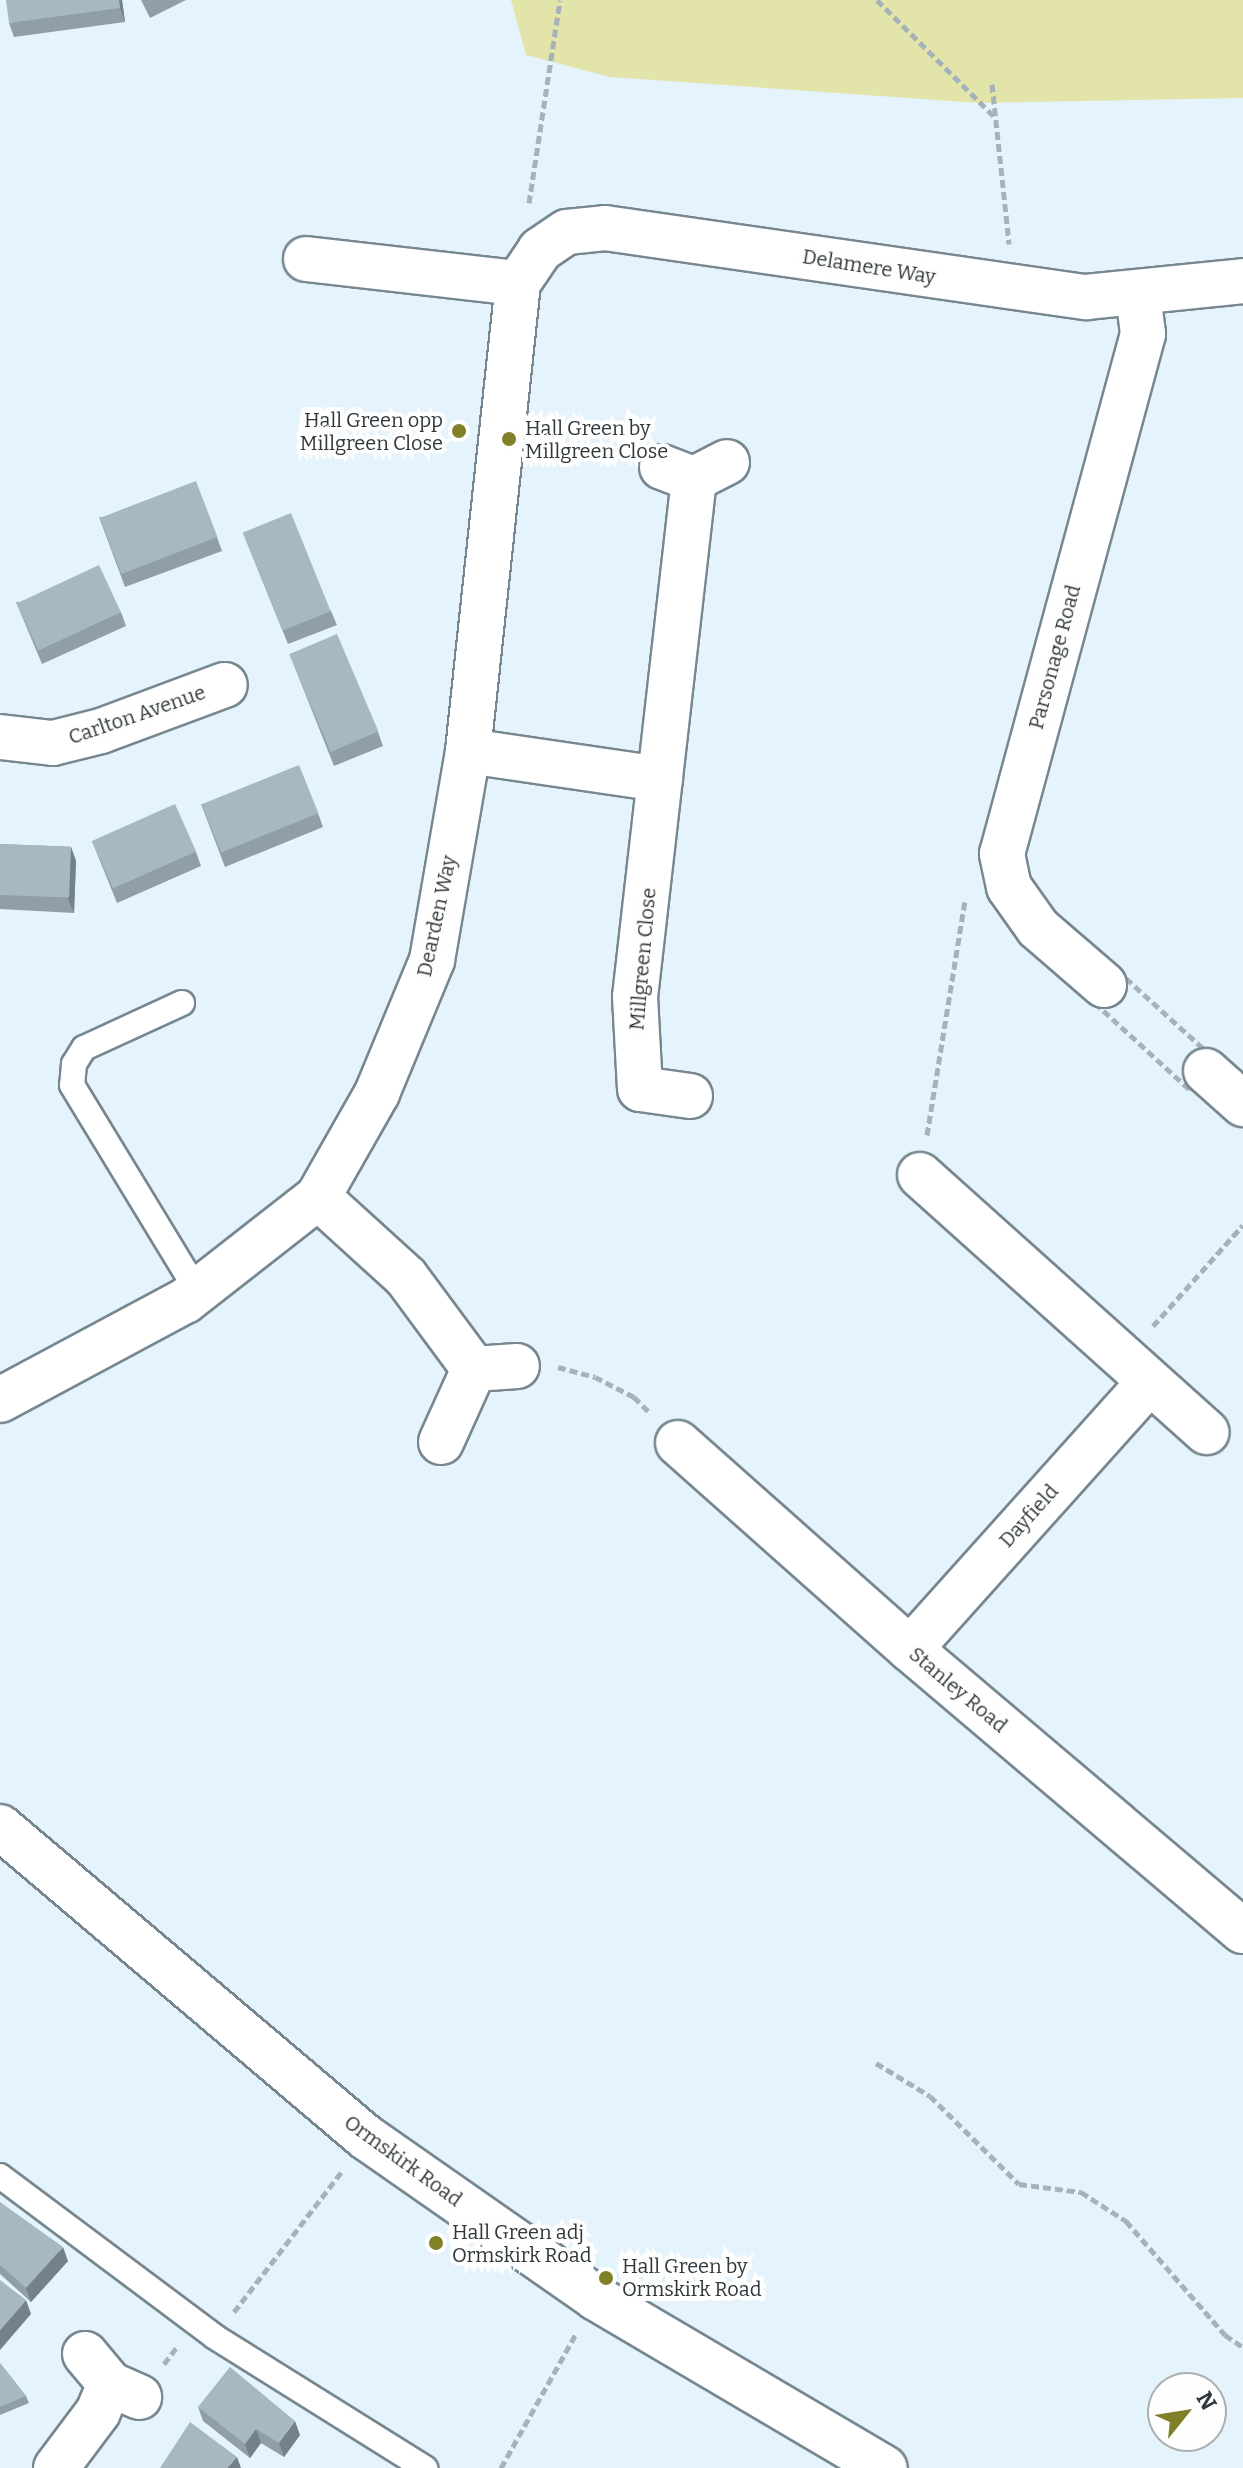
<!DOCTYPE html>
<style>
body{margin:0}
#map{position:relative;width:1243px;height:2468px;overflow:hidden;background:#e5f4fc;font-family:Bitter,serif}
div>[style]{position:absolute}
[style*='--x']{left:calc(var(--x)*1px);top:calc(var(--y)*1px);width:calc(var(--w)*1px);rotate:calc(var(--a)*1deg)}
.green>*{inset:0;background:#e3e4a9}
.path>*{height:5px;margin-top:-2.5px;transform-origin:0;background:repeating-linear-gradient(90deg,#a6b2b9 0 8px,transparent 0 12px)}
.roads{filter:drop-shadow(2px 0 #778791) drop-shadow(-2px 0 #778791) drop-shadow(0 2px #778791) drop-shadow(0 -2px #778791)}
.lane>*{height:24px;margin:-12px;padding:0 12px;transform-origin:12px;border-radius:12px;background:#fff}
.street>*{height:44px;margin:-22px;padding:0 22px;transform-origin:22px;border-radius:22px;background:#fff}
.primary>*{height:44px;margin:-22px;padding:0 22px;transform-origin:22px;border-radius:22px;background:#fff}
.wall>*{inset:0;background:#8f9ea7}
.shaded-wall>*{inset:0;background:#748188}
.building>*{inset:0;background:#a6b8c2;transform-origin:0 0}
.dots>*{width:22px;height:22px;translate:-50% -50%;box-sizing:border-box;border:4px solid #fefefe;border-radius:50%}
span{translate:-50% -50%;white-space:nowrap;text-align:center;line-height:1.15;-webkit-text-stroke:8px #fefefe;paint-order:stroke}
.street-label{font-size:20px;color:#31383c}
.poi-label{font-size:20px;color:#31383c}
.right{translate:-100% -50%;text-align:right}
.left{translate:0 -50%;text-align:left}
.north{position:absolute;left:1147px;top:2372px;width:80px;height:80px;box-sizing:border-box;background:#fefefe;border:2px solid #acafb0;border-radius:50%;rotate:60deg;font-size:22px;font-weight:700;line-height:32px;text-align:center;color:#31383c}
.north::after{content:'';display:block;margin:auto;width:28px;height:36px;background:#808029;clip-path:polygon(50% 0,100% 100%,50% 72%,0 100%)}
</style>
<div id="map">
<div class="green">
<i style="clip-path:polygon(511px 0,1243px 0,1243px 98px,979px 103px,610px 77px,526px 55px)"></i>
</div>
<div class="path">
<i style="--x:877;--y:0;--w:166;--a:44.8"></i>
<i style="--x:992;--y:84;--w:161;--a:83.9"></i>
<i style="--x:529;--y:203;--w:205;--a:-81.3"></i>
<i style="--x:1117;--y:970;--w:134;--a:42.3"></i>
<i style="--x:1216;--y:1060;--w:40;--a:133"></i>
<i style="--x:1189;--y:1089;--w:130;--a:-137.5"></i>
<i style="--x:1093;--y:1001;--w:39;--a:-52"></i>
<i style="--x:927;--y:1135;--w:238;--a:-80.8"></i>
<i style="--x:1153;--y:1326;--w:135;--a:-48.3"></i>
<i style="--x:558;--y:1367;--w:38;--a:15"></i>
<i style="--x:595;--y:1377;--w:44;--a:27.1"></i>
<i style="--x:634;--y:1397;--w:20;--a:45"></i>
<i style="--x:876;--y:2063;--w:63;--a:31.4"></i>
<i style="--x:930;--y:2096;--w:125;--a:44.7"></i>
<i style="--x:1019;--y:2184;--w:63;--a:7.4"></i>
<i style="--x:1081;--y:2192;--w:54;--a:32.8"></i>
<i style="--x:1126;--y:2221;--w:151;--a:49"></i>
<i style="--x:1225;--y:2335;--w:22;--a:34"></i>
<i style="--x:234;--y:2312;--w:178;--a:-52.5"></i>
<i style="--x:164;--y:2364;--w:21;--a:-53"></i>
<i style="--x:501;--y:2468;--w:154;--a:-60.8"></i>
</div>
<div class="roads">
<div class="lane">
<i style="--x:182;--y:1003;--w:108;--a:155.3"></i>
<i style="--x:84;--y:1048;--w:19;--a:122"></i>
<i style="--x:74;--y:1064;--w:21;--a:95"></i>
<i style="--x:72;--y:1085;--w:242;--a:58.7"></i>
<i style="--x:0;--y:2176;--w:269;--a:36.8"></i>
<i style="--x:215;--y:2337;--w:248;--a:32"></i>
</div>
<div class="street">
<i style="--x:306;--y:259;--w:213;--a:6.5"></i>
<i style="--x:662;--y:467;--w:34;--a:21"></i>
<i style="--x:694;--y:479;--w:37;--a:-27"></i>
<i style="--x:0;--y:737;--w:53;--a:6.5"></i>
<i style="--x:53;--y:743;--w:49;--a:-14"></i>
<i style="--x:101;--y:731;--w:132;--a:-20.4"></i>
<i style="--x:468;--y:751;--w:194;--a:8.3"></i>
<i style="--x:1104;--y:985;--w:87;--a:-139.2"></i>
<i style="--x:1038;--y:928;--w:50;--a:-125.3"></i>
<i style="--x:1009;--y:887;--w:34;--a:-102"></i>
<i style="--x:1002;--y:854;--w:539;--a:-74.83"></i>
<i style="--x:1143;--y:334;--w:39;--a:-97"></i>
<i style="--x:1206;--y:1071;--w:50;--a:41.7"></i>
<i style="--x:690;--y:1096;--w:50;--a:-172"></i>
<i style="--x:640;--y:1089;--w:92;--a:-93.1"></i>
<i style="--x:635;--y:997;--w:521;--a:-83.5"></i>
<i style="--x:920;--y:1175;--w:385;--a:41.9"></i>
<i style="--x:318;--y:1197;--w:119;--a:42.3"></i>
<i style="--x:406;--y:1277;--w:114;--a:53.5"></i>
<i style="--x:474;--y:1369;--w:80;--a:114.3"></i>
<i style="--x:474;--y:1369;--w:43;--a:-4"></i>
<i style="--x:0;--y:1400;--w:210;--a:-28.2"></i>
<i style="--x:185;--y:1301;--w:169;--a:-38"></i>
<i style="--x:318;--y:1197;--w:120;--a:-60.4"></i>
<i style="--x:377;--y:1093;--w:144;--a:-67.5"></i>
<i style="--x:432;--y:960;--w:212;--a:-80.2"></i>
<i style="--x:468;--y:751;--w:471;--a:-83.9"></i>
<i style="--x:518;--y:283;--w:40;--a:-56"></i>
<i style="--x:540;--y:250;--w:32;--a:-34"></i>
<i style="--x:567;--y:232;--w:38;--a:-6"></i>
<i style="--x:605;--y:228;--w:486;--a:8.2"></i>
<i style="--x:1086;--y:297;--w:158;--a:-5.8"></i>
<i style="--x:678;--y:1443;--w:310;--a:41.6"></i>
<i style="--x:910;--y:1649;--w:436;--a:40.3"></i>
<i style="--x:910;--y:1649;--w:358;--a:-48.1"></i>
<i style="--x:85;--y:2354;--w:39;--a:50"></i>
<i style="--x:110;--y:2384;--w:32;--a:24"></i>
<i style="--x:56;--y:2468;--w:70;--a:-53.1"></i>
<i style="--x:98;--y:2412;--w:30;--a:-67"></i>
</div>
<div class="primary">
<i style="--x:0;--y:1827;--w:481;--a:40.3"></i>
<i style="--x:367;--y:2138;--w:279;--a:34.9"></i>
<i style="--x:596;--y:2298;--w:335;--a:30.5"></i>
</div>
</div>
<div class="wall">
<i style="clip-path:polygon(122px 0,125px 22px,14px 37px,9px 23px)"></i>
<i style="clip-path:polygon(141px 0,186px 0,150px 18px)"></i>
<i style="clip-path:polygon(99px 517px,217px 537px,222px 551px,125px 587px)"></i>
<i style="clip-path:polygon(243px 533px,331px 611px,337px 625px,288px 644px)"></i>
<i style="clip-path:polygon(16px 602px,121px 612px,126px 626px,42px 664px)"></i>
<i style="clip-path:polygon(295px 668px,378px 732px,383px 746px,334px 766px)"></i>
<i style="clip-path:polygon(201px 804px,318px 813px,323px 827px,225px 867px)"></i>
<i style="clip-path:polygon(92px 841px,196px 852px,201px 866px,117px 903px)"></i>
<i style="clip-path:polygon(0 844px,71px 847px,76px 861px,74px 913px,0 909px)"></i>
<i style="clip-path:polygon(0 2202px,68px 2261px,31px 2302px,0 2274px)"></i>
<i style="clip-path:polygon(0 2363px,26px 2396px,29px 2403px,0 2415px)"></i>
<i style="clip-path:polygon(198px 2407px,300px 2435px,284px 2457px,261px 2443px,250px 2458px,203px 2421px)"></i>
</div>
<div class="shaded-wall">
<i style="clip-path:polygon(119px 0,122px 0,125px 22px,120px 8px)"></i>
<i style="clip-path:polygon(71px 847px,76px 861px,74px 913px,68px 899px)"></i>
<i style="clip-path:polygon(63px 2247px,68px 2261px,31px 2302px,26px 2288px)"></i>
<i style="clip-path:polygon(26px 2300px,31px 2314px,0 2350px,0 2330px)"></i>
<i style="clip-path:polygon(295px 2421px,300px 2435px,284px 2457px,279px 2443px)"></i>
<i style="clip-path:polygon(256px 2429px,261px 2443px,250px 2458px,245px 2444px)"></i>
<i style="clip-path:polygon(237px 2457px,241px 2468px,227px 2468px)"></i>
</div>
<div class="building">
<i style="clip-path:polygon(6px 0,119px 0,120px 8px,9px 23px)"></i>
<i style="left:196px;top:481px;width:60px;height:103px;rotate:69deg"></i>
<i style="left:291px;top:513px;width:106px;height:52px;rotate:68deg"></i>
<i style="left:99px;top:565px;width:52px;height:91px;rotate:65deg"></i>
<i style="left:337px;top:634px;width:106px;height:52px;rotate:67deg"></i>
<i style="left:299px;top:765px;width:52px;height:105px;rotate:68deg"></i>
<i style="left:175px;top:804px;width:52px;height:91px;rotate:66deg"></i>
<i style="left:0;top:844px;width:71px;height:51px;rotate:2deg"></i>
<i style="clip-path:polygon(0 2202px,63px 2247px,26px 2288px,0 2265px)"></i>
<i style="clip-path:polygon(0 2280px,26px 2300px,0 2330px)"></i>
<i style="clip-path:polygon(0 2363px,26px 2396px,0 2407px)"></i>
<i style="clip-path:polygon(230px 2367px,295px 2421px,279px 2443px,256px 2429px,245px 2444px,198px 2407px)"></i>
<i style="clip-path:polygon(190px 2422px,237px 2457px,227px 2468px,160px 2468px)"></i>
</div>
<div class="dots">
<i style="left:459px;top:431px;background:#808029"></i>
<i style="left:509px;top:439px;background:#808029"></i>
<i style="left:436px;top:2243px;background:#808029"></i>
<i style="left:606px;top:2278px;background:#808029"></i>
</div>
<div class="street-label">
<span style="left:869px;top:267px;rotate:9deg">Delamere Way</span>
<span style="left:1055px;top:657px;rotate:-75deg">Parsonage Road</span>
<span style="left:137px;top:715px;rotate:-19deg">Carlton Avenue</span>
<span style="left:437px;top:916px;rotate:-78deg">Dearden Way</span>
<span style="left:643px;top:959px;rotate:-85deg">Millgreen Close</span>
<span style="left:1029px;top:1516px;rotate:-48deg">Dayfield</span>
<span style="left:958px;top:1690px;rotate:40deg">Stanley Road</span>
<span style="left:403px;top:2161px;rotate:36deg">Ormskirk Road</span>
</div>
<div class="poi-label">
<span class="right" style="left:443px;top:432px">Hall Green opp<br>Millgreen Close</span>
<span class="left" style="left:525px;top:440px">Hall Green by<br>Millgreen Close</span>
<span class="left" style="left:452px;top:2244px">Hall Green adj<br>Ormskirk Road</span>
<span class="left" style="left:622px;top:2278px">Hall Green by<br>Ormskirk Road</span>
</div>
<div class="north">N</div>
</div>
